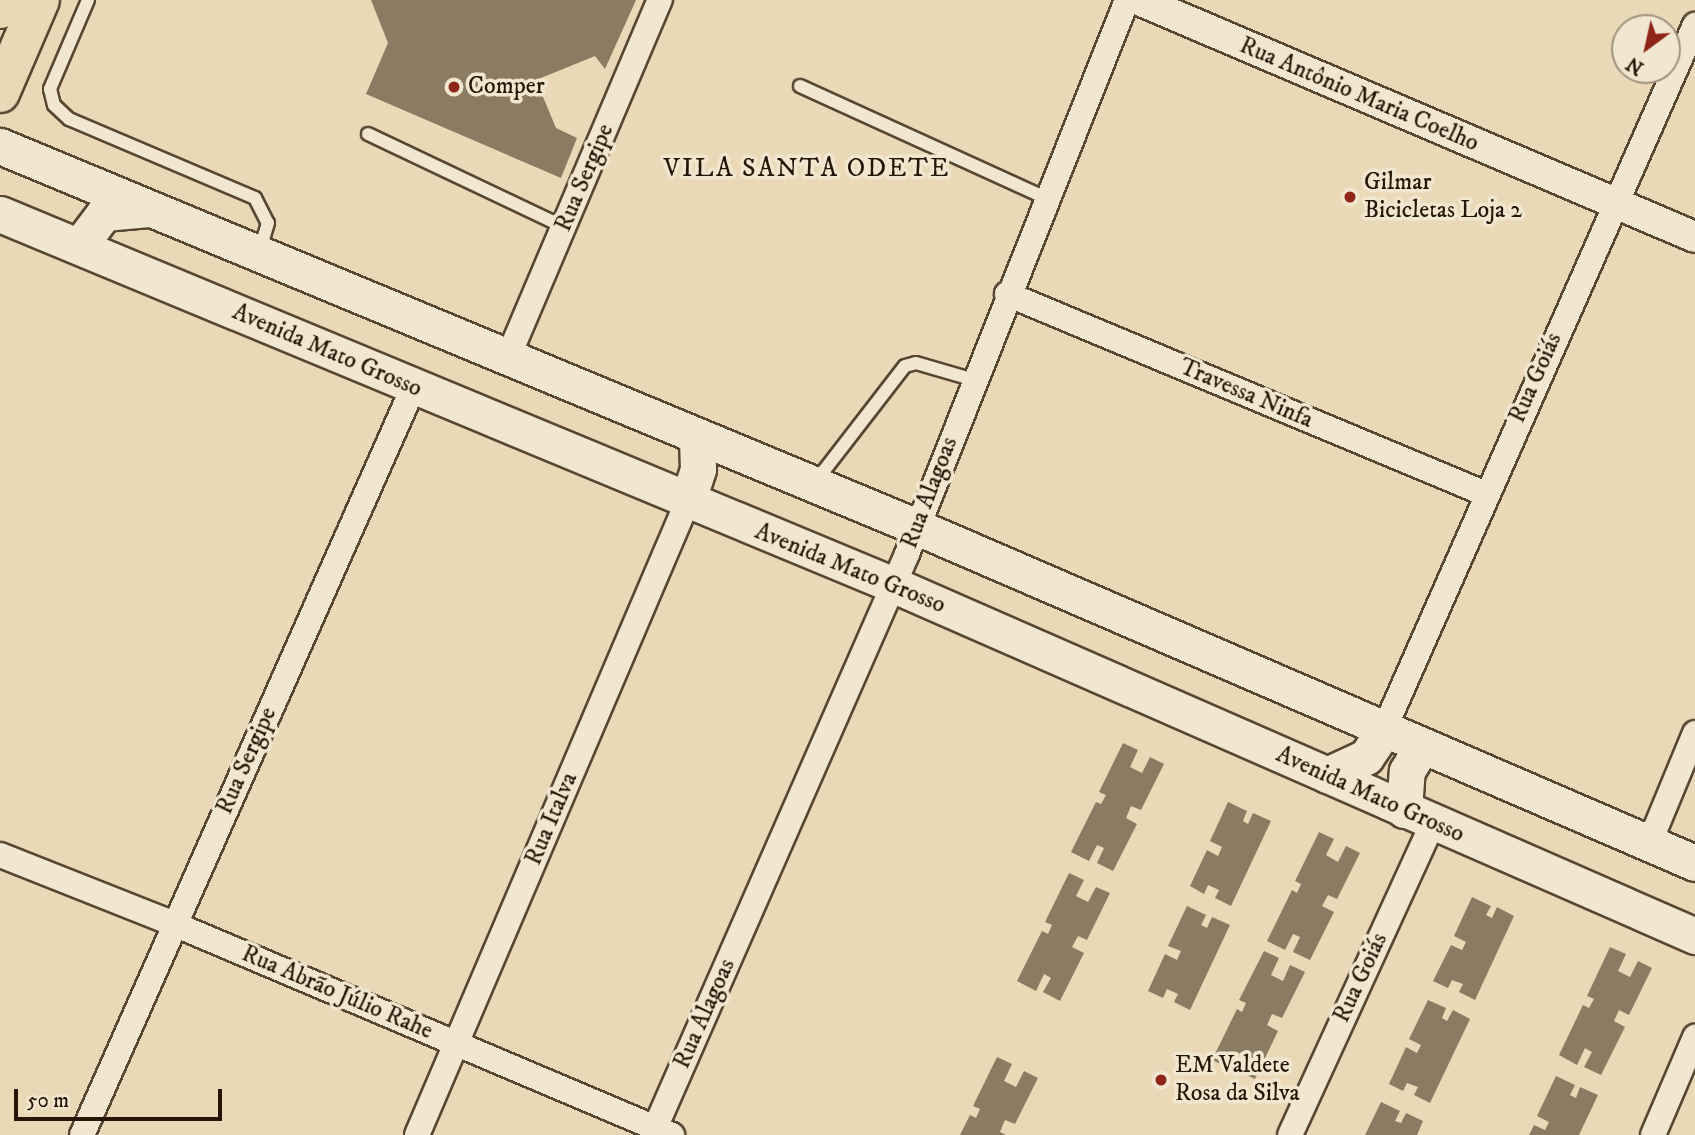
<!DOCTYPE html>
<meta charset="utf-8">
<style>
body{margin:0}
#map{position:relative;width:1695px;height:1135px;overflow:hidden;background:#e9d9b6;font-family:"IM FELL DW Pica",serif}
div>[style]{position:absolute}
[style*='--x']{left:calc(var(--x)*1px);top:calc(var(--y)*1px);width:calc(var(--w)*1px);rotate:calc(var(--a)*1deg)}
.building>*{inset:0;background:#8b7b62}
.roads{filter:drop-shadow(2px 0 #574632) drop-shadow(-2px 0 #574632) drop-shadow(0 2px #574632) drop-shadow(0 -2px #574632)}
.service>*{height:12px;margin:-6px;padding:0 6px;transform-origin:6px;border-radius:6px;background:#f1e6d0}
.minor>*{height:24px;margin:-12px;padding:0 12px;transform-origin:12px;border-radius:12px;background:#f1e6d0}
.tertiary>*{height:30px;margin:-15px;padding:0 15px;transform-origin:15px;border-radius:15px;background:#f1e6d0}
.secondary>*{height:35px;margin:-17.5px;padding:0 17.5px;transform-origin:17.5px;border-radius:17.5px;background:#f1e6d0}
.primary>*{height:38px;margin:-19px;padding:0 19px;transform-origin:19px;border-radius:19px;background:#e9d9b6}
.dots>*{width:19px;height:19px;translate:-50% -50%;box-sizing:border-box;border:4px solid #f1e6d0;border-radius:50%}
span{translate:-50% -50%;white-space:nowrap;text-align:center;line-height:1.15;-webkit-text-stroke:7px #f1e6d0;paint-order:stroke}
.poi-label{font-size:24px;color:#261506}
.left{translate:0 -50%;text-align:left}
.street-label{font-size:24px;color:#261506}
.neighbourhood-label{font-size:26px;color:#261506;letter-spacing:2px}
.north{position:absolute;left:1611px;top:14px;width:70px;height:70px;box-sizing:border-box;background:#f1e6d0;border:2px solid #a0927f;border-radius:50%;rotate:213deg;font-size:19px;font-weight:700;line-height:28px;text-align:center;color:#261506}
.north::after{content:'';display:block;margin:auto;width:24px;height:32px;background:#8f2418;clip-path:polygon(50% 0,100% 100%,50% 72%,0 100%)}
.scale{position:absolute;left:14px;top:1089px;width:208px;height:32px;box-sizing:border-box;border:4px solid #261506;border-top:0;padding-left:9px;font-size:21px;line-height:24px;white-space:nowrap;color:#261506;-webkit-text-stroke:5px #f1e6d0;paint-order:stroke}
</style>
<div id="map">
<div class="building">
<i style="clip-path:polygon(371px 0,636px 0,605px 69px,595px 56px,536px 80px,556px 128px,577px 138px,561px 178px,366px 94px,388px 43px)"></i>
<i style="clip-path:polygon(1123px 743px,1138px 750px,1130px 767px,1142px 773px,1150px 757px,1164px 764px,1141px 810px,1131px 806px,1126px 818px,1137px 824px,1113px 871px,1097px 863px,1104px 848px,1097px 845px,1089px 861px,1071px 852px,1096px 802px,1101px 804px,1106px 795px,1099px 792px)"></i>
<i style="clip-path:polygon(1228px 802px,1247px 811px,1243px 821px,1248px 824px,1253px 813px,1271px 821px,1231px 906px,1215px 898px,1219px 890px,1208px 885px,1204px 894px,1190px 886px,1207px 850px,1218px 856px,1222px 847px,1210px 841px)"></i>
<i style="clip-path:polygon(1319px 832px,1334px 839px,1326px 855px,1338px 862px,1346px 846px,1360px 853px,1337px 899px,1328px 895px,1322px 906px,1334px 912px,1310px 960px,1293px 952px,1300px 937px,1293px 934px,1285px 950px,1267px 941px,1292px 890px,1297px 893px,1301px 884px,1295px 881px)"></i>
<i style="clip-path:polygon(1069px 873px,1084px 880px,1076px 896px,1088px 902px,1096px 887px,1110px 893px,1087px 940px,1078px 936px,1072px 947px,1084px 953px,1060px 1001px,1043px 992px,1051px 978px,1044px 974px,1036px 991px,1017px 981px,1042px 931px,1048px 934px,1052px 925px,1045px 922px)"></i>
<i style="clip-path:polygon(1472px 897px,1491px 906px,1486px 915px,1492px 918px,1497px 907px,1514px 916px,1475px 1000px,1459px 992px,1463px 984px,1452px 980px,1448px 988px,1433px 981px,1451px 945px,1462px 950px,1466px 942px,1454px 936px)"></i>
<i style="clip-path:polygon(1187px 906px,1206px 915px,1201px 925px,1207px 928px,1212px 917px,1230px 925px,1190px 1010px,1174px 1002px,1178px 994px,1167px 989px,1163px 998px,1148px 991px,1165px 954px,1177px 960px,1181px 951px,1168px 946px)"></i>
<i style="clip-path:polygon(1610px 947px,1626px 954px,1618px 971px,1630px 977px,1638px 961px,1652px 968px,1629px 1015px,1619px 1010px,1614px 1021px,1625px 1027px,1601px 1075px,1584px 1067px,1592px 1052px,1585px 1048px,1577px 1065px,1559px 1055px,1583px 1005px,1589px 1008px,1594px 999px,1587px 996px)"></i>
<i style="clip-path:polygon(1264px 951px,1279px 958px,1271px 975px,1283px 981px,1290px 965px,1305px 972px,1282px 1018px,1272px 1014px,1267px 1025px,1278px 1031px,1255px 1079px,1238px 1071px,1245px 1056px,1238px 1053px,1230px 1068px,1212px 1060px,1237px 1009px,1242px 1012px,1246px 1003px,1239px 1000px)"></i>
<i style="clip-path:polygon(1428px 1000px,1446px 1008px,1442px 1018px,1447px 1021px,1453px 1010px,1470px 1019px,1430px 1103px,1414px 1095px,1418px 1087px,1407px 1083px,1403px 1091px,1389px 1084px,1406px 1047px,1417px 1053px,1421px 1045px,1409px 1039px)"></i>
<i style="clip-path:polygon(997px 1057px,1012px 1064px,1004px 1081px,1016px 1087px,1024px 1071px,1038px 1078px,1015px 1124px,1005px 1120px,1000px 1132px,1006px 1135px,960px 1135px,970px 1115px,976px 1118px,980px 1109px,973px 1106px)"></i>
<i style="clip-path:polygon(1556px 1076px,1575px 1085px,1570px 1095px,1576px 1098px,1580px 1087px,1598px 1095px,1579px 1135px,1529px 1135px,1534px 1125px,1545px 1130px,1549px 1122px,1537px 1116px)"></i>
<i style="clip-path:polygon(1381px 1102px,1400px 1111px,1395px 1121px,1401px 1123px,1406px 1113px,1423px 1121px,1417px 1135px,1365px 1135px)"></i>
</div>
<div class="roads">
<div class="service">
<i style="--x:88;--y:0;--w:97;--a:113.1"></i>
<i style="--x:50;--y:89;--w:16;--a:76"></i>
<i style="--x:54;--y:105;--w:21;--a:43"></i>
<i style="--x:69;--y:119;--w:202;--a:23"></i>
<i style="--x:255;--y:198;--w:28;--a:63"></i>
<i style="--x:268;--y:223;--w:30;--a:107"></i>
<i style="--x:800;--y:86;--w:275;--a:24.5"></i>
<i style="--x:368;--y:134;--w:217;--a:25.4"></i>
<i style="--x:816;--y:481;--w:145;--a:-52.3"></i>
<i style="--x:905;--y:366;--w:11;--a:-15"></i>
<i style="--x:916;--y:363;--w:60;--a:16.3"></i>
</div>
<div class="minor">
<i style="--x:1007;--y:294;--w:519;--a:22.66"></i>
<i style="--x:509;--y:355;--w:386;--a:-67"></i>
<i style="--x:1383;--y:732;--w:773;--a:-66.19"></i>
<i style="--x:1649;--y:844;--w:120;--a:-67.5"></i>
<i style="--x:0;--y:855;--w:187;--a:21.6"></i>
<i style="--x:174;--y:924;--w:541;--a:22.96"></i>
<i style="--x:82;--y:1135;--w:817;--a:-66.1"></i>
<i style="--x:417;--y:1135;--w:687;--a:-66.87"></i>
<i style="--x:652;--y:1135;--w:634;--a:-66.3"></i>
<i style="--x:907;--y:554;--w:596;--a:-68.34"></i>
<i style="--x:1290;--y:1135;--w:344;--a:-65.4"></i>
<i style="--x:1653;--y:1135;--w:107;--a:-66.8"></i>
</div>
<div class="tertiary">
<i style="--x:1139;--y:0;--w:604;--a:23.09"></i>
</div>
<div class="secondary">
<i style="--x:0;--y:146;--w:993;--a:22.56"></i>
<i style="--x:917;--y:527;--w:847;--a:23.36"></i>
<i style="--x:0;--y:214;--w:968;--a:22.54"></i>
<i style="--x:894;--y:585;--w:875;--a:23.66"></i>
<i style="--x:80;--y:245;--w:40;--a:-53"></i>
<i style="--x:104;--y:213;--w:45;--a:-5.1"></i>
<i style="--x:687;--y:503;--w:36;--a:-72"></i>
<i style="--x:698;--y:469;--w:33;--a:-92"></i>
<i style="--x:1327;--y:775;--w:43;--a:-24.8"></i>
<i style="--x:1366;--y:757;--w:30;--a:-56"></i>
<i style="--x:1404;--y:810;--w:39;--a:-86"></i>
<i style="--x:1407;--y:771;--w:27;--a:-59"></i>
</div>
<div class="primary">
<i style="--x:0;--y:9;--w:10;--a:-66"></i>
<i style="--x:0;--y:93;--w:101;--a:-66.7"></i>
</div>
</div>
<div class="dots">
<i style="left:454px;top:87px;background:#8f2418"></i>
<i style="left:1350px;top:197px;background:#8f2418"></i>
<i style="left:1161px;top:1080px;background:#8f2418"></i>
</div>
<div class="poi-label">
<span class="left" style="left:468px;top:87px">Comper</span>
<span class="left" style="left:1364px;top:197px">Gilmar<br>Bicicletas Loja 2</span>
<span class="left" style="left:1175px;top:1080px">EM Valdete<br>Rosa da Silva</span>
</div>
<div class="street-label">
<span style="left:1359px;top:95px;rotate:23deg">Rua Antônio Maria Coelho</span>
<span style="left:585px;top:178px;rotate:-67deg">Rua Sergipe</span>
<span style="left:327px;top:351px;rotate:23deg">Avenida Mato Grosso</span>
<span style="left:1536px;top:378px;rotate:-66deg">Rua Goiás</span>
<span style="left:1246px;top:394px;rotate:23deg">Travessa Ninfa</span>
<span style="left:930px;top:493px;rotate:-69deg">Rua Alagoas</span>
<span style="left:850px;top:569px;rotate:22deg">Avenida Mato Grosso</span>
<span style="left:247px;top:761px;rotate:-66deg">Rua Sergipe</span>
<span style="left:1370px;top:795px;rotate:24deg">Avenida Mato Grosso</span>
<span style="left:552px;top:819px;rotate:-67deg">Rua Italva</span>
<span style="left:1361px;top:978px;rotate:-65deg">Rua Goiás</span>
<span style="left:337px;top:993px;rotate:23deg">Rua Abrão Júlio Rahe</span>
<span style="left:705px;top:1014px;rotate:-66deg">Rua Alagoas</span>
</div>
<div class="neighbourhood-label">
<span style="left:807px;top:169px">VILA SANTA ODETE</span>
</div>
<div class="north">N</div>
<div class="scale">50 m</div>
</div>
